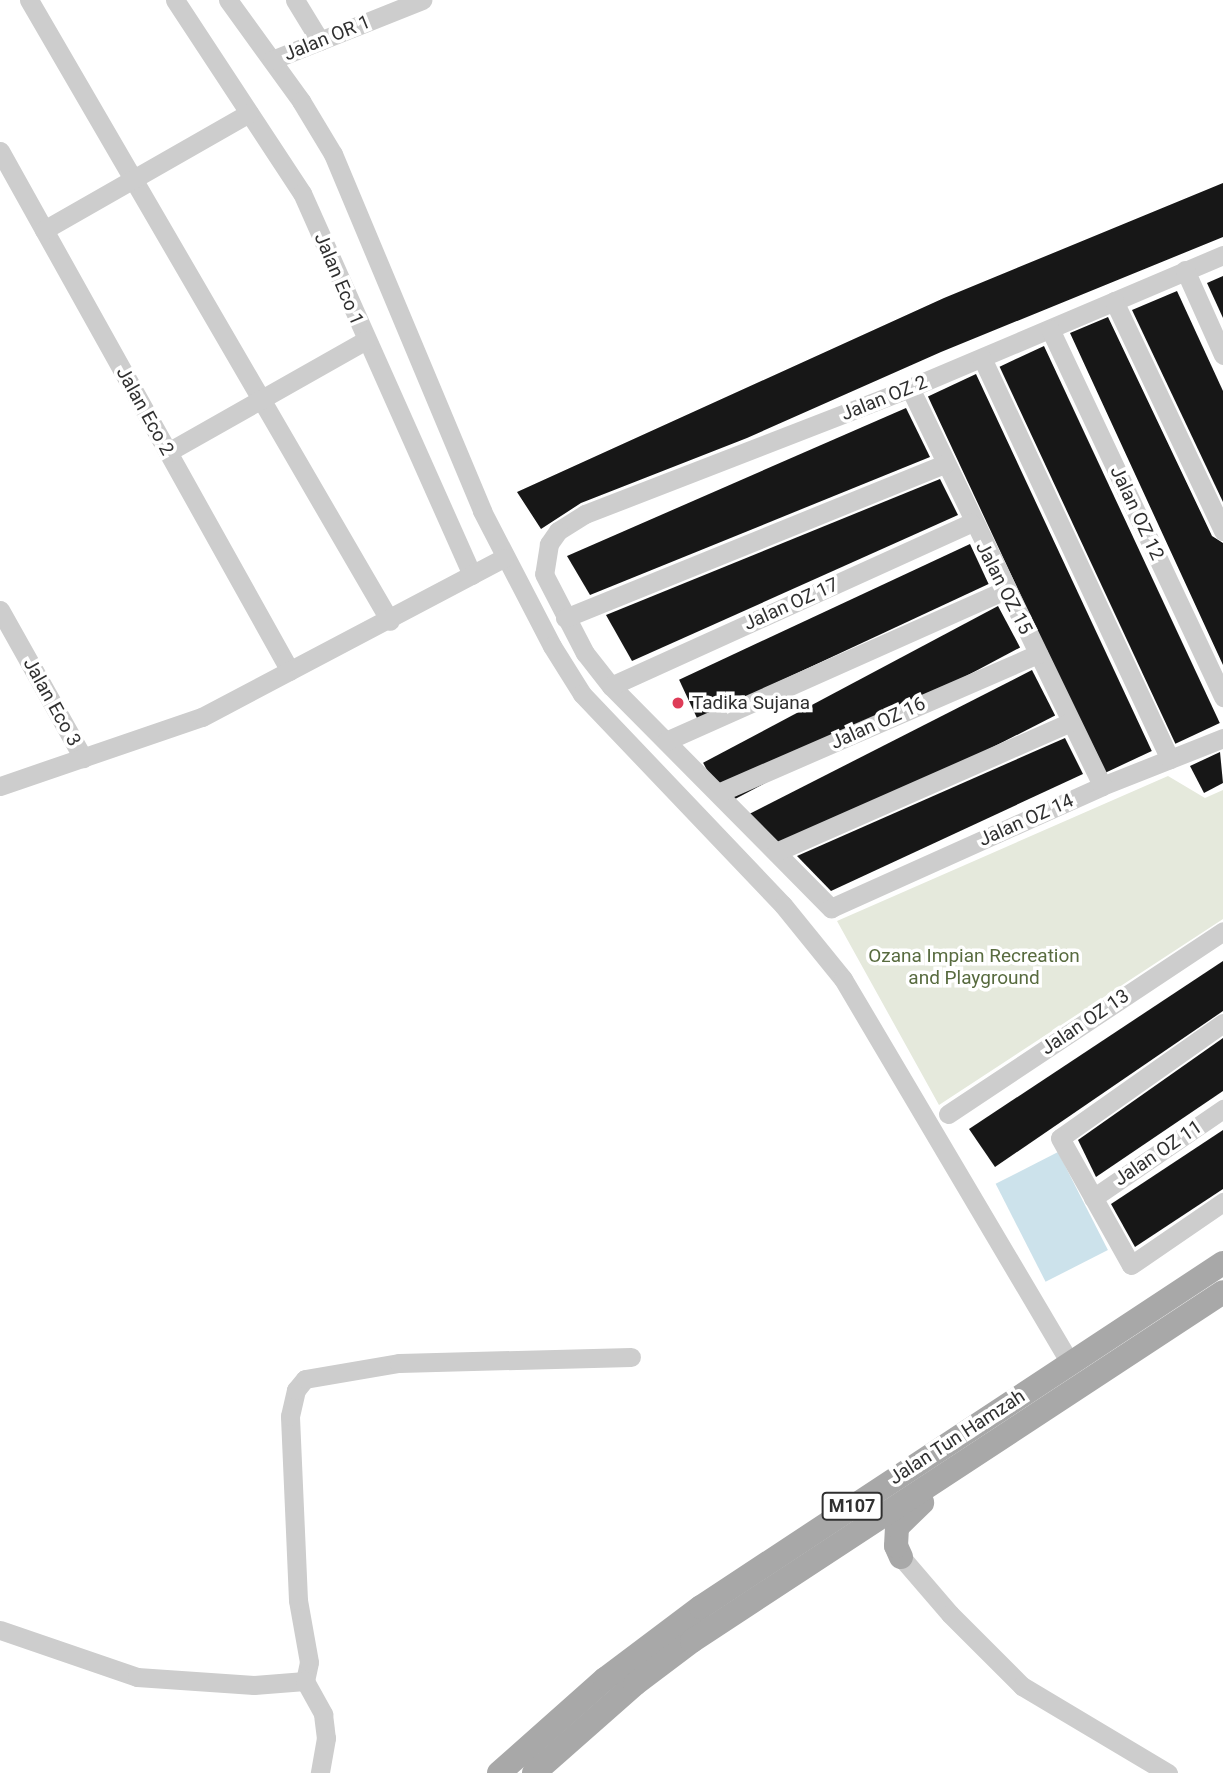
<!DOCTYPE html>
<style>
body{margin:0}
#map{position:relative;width:1223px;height:1773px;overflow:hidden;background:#fff;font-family:Roboto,sans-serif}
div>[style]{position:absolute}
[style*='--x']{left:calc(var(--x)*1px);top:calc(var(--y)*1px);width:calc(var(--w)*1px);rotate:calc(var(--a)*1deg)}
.green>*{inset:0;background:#e5e9dc}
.water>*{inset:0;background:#cce2eb;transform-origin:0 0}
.building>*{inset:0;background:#171717;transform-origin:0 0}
.minor>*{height:19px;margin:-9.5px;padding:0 9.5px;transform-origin:9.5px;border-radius:9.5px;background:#cdcdcd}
.major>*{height:24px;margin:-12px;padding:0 12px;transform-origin:12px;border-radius:12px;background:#a8a8a8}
.dots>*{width:19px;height:19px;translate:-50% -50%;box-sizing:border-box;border:4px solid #fff;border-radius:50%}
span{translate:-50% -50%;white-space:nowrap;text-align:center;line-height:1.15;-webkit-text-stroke:7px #fff;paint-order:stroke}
.shield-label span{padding:2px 5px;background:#fff;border:2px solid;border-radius:5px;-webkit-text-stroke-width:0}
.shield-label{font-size:18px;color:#303030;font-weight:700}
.street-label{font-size:19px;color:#303030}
.poi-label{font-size:19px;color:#303030}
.left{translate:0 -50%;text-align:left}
.park-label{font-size:19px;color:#586b3f}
</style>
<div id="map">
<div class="green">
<i style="clip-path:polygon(1168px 776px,1205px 798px,1223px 790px,1223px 919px,939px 1105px,837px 921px)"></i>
</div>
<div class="water">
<i style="left:1058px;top:1152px;width:110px;height:70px;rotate:63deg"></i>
</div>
<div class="building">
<i style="clip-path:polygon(1223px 183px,1223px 237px,941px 352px,747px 438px,581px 503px,541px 529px,517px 492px,944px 298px)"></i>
<i style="clip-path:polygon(1223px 276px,1223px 318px,1207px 283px)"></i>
<i style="clip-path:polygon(1177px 291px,1223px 391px,1223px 502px,1132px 310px)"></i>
<i style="clip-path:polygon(1108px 317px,1212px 536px,1223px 543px,1223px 665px,1070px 333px)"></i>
<i style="left:1044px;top:346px;width:416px;height:49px;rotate:65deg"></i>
<i style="left:976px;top:374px;width:416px;height:53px;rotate:65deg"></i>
<i style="clip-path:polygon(906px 408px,930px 457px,590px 595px,567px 556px)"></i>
<i style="clip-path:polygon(940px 479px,958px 515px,632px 661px,606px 615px)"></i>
<i style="left:970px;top:544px;width:44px;height:321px;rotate:65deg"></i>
<i style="left:998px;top:606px;width:47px;height:334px;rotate:62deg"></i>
<i style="left:1032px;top:670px;width:51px;height:319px;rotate:63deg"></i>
<i style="clip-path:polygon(1065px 738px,1083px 774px,831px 891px,797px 856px)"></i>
<i style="clip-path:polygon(1220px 752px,1223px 783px,1204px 793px,1190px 766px)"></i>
<i style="clip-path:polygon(1223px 961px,1223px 1011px,995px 1167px,969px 1129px)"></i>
<i style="clip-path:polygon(1223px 1038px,1223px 1091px,1096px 1177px,1078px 1140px)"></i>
<i style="clip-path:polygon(1223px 1130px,1223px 1189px,1135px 1247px,1111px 1204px)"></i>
</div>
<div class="minor">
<i style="--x:29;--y:0;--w:718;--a:59.83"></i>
<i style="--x:175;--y:0;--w:231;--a:56.7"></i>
<i style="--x:302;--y:193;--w:418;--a:66"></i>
<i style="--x:228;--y:0;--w:125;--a:54.1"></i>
<i style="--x:301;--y:101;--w:62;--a:58.9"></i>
<i style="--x:333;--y:154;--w:387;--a:67.3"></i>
<i style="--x:482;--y:511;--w:152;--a:62.6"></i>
<i style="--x:552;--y:646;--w:57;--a:58"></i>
<i style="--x:582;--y:694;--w:291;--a:46.4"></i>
<i style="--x:783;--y:905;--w:95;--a:51"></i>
<i style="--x:843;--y:979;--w:446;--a:59.4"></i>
<i style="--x:295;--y:0;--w:48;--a:58.6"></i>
<i style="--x:272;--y:60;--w:162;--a:-21.8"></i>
<i style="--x:0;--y:151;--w:595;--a:60.85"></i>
<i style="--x:44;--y:230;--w:236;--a:-29.7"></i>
<i style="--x:1223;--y:255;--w:340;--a:157"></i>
<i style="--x:910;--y:388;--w:349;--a:158.8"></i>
<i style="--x:585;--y:514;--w:32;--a:148"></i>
<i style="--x:558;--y:531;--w:16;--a:125"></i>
<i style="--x:549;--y:544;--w:30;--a:99"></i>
<i style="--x:544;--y:574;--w:89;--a:62.6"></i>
<i style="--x:585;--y:653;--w:42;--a:51.8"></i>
<i style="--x:611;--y:686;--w:313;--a:45.3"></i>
<i style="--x:831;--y:908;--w:297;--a:-24.2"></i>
<i style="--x:1102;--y:786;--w:130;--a:-21.6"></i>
<i style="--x:1185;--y:270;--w:93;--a:65.9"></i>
<i style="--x:1114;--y:301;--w:255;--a:64.6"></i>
<i style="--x:1050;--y:329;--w:407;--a:64.8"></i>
<i style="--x:982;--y:358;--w:443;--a:64.9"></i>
<i style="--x:910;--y:388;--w:442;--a:64.2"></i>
<i style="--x:168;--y:452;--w:227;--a:-29.5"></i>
<i style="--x:0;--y:610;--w:170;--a:60.7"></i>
<i style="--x:565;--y:618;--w:410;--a:-22.1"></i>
<i style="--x:611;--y:686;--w:395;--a:-24.4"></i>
<i style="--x:666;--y:741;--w:371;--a:-24"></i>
<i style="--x:0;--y:786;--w:213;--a:-18.9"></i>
<i style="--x:202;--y:717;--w:341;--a:-27.8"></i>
<i style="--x:718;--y:793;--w:349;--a:-23.5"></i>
<i style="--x:776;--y:852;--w:322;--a:-23.8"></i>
<i style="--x:1223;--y:1023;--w:199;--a:144.8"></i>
<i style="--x:1060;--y:1138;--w:145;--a:60.8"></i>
<i style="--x:1131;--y:1265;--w:112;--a:-34.4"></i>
<i style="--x:948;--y:1114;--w:330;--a:-33.6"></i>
<i style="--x:1093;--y:1198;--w:158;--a:-34.4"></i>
<i style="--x:901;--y:1557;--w:75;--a:49.3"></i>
<i style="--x:950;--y:1614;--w:102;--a:45"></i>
<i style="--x:1022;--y:1686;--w:170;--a:30.8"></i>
<i style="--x:0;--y:1630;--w:145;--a:18.9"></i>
<i style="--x:137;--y:1677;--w:117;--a:3.9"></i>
<i style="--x:254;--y:1685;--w:51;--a:-4.5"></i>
<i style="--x:305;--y:1681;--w:19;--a:-78"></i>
<i style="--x:309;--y:1662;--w:63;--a:-100.1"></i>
<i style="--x:298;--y:1600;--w:184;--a:-92.5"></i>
<i style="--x:290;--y:1416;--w:27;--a:-77"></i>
<i style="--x:296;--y:1390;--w:14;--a:-51"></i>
<i style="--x:305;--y:1379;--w:95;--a:-9.7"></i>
<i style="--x:399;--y:1363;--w:232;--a:-1.5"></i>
<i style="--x:305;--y:1681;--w:38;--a:61"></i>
<i style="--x:323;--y:1714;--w:24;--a:83"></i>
<i style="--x:326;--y:1738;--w:36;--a:100"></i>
</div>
<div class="major">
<i style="--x:901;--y:1557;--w:12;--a:-114"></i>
<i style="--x:896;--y:1546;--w:19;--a:-87"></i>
<i style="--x:897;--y:1527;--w:35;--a:-44"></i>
<i style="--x:499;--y:1773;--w:142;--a:-41.6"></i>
<i style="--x:605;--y:1679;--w:120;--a:-36.9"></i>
<i style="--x:701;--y:1607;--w:625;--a:-33.39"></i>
<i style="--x:534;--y:1773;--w:135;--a:-41.4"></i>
<i style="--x:635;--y:1684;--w:71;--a:-37"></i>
<i style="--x:692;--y:1641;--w:635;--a:-33.31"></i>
</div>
<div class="dots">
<i style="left:678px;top:703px;background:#de3c58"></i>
</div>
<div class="shield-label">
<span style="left:852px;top:1506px">M107</span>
</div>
<div class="street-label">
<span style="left:327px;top:38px;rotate:-22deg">Jalan OR 1</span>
<span style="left:339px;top:279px;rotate:67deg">Jalan Eco 1</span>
<span style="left:884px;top:398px;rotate:-22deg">Jalan OZ 2</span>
<span style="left:145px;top:411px;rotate:61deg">Jalan Eco 2</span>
<span style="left:1137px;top:513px;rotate:65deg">Jalan OZ 12</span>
<span style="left:1004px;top:588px;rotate:63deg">Jalan OZ 15</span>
<span style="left:791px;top:604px;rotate:-24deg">Jalan OZ 17</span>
<span style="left:52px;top:702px;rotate:61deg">Jalan Eco 3</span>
<span style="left:878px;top:723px;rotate:-24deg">Jalan OZ 16</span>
<span style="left:1026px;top:820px;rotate:-24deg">Jalan OZ 14</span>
<span style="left:1085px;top:1022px;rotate:-34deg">Jalan OZ 13</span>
<span style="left:1158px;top:1153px;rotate:-34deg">Jalan OZ 11</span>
<span style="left:957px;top:1437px;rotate:-33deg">Jalan Tun Hamzah</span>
</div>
<div class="poi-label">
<span class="left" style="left:692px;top:703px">Tadika Sujana</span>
</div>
<div class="park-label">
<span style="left:974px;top:967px">Ozana Impian Recreation<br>and Playground</span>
</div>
</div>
